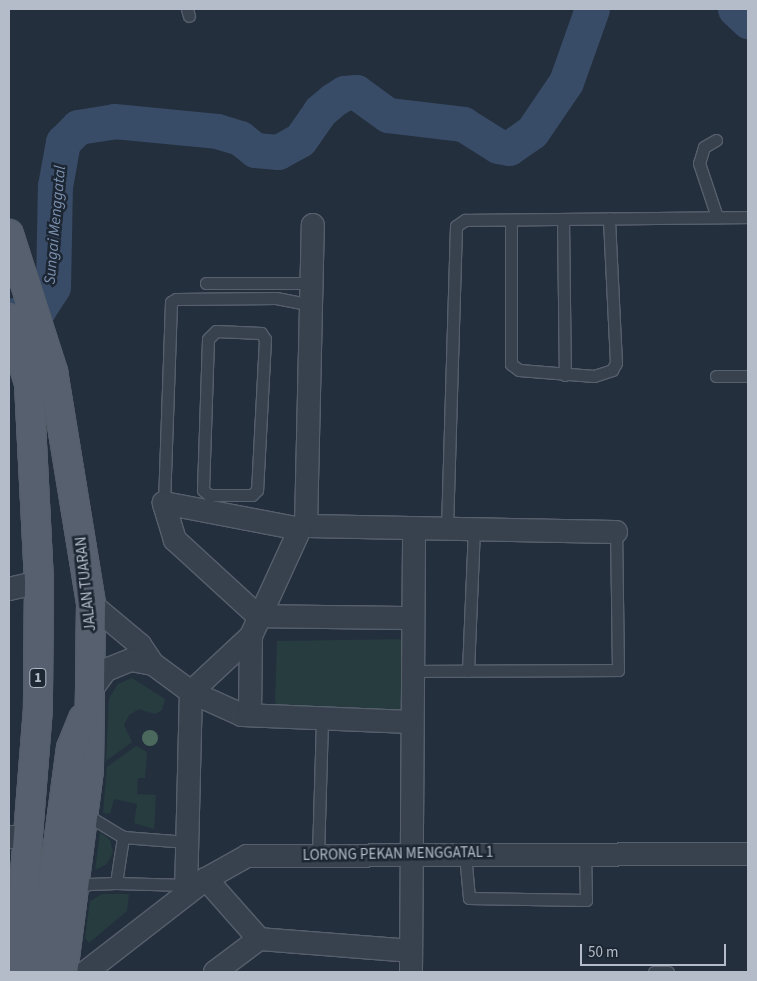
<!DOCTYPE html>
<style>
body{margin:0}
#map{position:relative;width:757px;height:981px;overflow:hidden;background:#242f3e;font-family:"Source Sans 3",sans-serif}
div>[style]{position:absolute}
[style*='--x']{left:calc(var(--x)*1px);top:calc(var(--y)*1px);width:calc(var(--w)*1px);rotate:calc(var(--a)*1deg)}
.green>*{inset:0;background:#263c3f}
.river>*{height:35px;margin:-17.5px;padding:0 17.5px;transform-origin:17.5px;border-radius:17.5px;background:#394c67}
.roads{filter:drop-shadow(1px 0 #565f6c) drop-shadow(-1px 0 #565f6c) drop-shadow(0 1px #565f6c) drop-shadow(0 -1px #565f6c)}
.service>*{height:11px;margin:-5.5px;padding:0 5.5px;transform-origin:5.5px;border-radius:5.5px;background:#38414e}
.minor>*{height:22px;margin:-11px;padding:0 11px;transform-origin:11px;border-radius:11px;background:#38414e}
.primary>*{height:28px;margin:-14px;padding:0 14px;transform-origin:14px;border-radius:14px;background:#56606e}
.trees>*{width:16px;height:16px;margin:-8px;border-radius:50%;background:#4b6a5d}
span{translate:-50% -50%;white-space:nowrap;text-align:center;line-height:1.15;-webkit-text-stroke:5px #1d2633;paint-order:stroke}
.shield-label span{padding:1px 4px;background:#1d2633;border:1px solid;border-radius:4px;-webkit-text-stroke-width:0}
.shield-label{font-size:14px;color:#b4bcc9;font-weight:700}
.street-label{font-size:15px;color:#b4bcc9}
.water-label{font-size:16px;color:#7c92b1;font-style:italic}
.frame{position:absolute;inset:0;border:10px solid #b4bcc9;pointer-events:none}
.scale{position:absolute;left:580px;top:944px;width:146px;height:22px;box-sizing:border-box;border:2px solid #b4bcc9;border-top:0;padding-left:6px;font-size:15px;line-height:18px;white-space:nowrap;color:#b4bcc9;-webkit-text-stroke:4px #1d2633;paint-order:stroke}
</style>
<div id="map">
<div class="green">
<i style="clip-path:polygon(409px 639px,402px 708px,393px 711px,278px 709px,275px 701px,277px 641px)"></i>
<i style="clip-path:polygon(132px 678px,165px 699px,162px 710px,155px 714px,139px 709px,129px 715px,124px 725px,132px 742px,106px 761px,109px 698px,118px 684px)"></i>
<i style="clip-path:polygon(136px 746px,147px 752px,145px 778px,138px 778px,137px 794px,156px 795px,154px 829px,134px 823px,137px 804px,114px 799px,110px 814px,103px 813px,107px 767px)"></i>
<i style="clip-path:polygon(100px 832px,110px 840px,113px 852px,107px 864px,95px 870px)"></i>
<i style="clip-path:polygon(102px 894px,129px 894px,127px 911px,89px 943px,85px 938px,90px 901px)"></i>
</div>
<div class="river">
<i style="--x:735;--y:9;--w:18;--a:43"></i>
<i style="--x:9;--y:316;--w:30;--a:-12"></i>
<i style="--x:38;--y:310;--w:27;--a:-57"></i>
<i style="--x:53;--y:287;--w:101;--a:-88.9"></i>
<i style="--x:55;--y:186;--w:45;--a:-79.7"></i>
<i style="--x:63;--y:142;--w:21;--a:-45"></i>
<i style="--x:78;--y:127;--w:36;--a:-9"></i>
<i style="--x:114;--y:121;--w:103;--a:5.5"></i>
<i style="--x:217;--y:131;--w:24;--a:17"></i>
<i style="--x:240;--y:138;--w:19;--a:39"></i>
<i style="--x:255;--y:150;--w:23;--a:5"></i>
<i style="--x:278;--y:152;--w:25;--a:-29"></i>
<i style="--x:300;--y:140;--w:35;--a:-55"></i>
<i style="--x:320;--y:111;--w:17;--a:-40"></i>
<i style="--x:333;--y:100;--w:13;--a:-32"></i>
<i style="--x:344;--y:93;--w:12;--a:-5"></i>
<i style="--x:356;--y:92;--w:39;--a:36"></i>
<i style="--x:388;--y:115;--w:76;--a:6.8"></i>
<i style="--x:463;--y:124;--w:41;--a:32.2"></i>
<i style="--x:498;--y:146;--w:11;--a:10"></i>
<i style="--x:509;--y:148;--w:28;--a:-35"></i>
<i style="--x:532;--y:132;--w:60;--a:-55.8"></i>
<i style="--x:566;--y:82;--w:77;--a:-70.4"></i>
</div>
<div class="roads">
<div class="service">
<i style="--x:187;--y:9;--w:7;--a:74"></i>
<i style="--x:716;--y:140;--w:14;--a:150"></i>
<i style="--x:704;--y:147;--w:17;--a:107"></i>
<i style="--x:699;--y:163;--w:57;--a:71.6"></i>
<i style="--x:563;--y:219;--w:156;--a:89.3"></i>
<i style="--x:511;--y:220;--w:144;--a:90"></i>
<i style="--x:511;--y:364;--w:10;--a:37"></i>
<i style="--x:519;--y:370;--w:75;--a:4.6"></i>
<i style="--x:594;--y:376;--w:19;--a:-18"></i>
<i style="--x:612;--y:370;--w:8;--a:-60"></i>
<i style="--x:616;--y:363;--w:145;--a:-92.8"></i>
<i style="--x:206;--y:283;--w:106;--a:0"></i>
<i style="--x:216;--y:331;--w:45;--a:2.5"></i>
<i style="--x:261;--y:333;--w:7;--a:56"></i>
<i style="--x:265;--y:339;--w:151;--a:93"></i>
<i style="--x:257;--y:490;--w:7;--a:135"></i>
<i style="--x:252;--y:495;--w:43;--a:180"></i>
<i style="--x:209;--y:495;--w:8;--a:-140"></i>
<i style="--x:203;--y:490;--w:151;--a:-88.1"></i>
<i style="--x:208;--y:339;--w:11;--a:-45"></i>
<i style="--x:716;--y:376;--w:32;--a:0"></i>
<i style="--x:164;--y:503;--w:201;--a:-88"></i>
<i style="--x:171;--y:302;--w:6;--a:-31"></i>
<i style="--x:176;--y:299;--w:100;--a:-0.6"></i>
<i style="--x:276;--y:298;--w:36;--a:11"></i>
<i style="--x:447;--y:529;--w:303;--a:-88.3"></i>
<i style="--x:456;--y:226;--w:11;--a:-34"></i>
<i style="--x:465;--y:220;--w:283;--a:-0.6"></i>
<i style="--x:412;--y:671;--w:206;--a:-0.3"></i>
<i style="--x:618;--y:670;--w:138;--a:-90.8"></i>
<i style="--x:468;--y:671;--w:142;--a:-87.6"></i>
<i style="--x:123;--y:837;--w:64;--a:4.5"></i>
<i style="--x:465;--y:854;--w:44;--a:84.8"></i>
<i style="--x:469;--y:898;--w:117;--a:1"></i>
<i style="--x:586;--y:900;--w:47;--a:-91.2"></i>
<i style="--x:318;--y:855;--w:134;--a:-88.3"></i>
<i style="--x:116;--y:883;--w:70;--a:1.6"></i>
<i style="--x:76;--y:888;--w:14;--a:-17"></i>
<i style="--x:89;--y:884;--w:27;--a:-2"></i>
<i style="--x:116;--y:883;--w:47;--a:-81.3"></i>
<i style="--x:123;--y:837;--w:44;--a:-148.8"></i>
<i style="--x:654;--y:972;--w:14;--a:0"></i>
</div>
<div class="minor">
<i style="--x:306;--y:526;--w:301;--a:-88.7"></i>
<i style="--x:9;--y:589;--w:31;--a:-13"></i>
<i style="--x:91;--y:604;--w:64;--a:39.9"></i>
<i style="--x:140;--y:645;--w:23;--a:56"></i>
<i style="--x:153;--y:664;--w:47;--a:36.4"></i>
<i style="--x:191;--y:692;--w:56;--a:24.3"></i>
<i style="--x:242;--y:715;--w:169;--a:2.4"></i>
<i style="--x:413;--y:618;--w:155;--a:-179.3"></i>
<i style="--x:258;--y:616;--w:113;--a:-137.5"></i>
<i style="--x:175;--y:540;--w:39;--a:-107"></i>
<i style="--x:164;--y:503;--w:138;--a:10.8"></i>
<i style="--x:300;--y:529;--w:7;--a:-27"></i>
<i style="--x:306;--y:526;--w:310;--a:1.1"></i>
<i style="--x:92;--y:689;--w:24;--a:-54"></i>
<i style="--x:106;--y:670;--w:27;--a:-22"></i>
<i style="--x:131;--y:660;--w:22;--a:10"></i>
<i style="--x:250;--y:715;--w:79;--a:-89.3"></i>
<i style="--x:251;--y:636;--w:118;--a:-65.4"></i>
<i style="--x:9;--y:837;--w:20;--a:0"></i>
<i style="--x:206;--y:879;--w:80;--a:48.5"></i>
<i style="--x:186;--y:894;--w:202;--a:-88.6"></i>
<i style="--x:191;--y:692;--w:82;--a:-43"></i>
<i style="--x:86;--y:972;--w:152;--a:-37.8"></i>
<i style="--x:206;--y:879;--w:47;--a:-29.3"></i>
<i style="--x:247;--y:856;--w:501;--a:-0.23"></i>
<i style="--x:215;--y:972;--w:55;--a:-36.9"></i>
<i style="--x:259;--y:939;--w:152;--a:4.5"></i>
<i style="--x:411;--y:972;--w:444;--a:-89.6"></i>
</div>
<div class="primary">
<i style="--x:9;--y:234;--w:144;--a:72.2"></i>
<i style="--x:53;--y:371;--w:236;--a:80.7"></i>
<i style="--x:91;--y:604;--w:166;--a:90.7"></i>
<i style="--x:89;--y:770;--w:204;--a:97.3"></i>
<i style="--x:9;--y:318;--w:69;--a:73.1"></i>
<i style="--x:29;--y:384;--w:198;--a:87.1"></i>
<i style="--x:39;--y:582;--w:126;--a:90.5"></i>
<i style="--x:38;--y:708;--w:265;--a:94.5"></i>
<i style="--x:41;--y:972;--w:226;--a:-82.4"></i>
<i style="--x:71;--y:748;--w:32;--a:-68"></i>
</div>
</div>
<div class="trees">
<i style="left:150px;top:738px"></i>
</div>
<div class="shield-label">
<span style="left:38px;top:678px">1</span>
</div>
<div class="street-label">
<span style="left:86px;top:584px;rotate:-96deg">JALAN TUARAN</span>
<span style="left:398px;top:854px;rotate:-1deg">LORONG PEKAN MENGGATAL 1</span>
</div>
<div class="water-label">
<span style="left:55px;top:225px;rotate:-85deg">Sungai Menggatal</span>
</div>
<div class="frame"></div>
<div class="scale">50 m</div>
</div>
